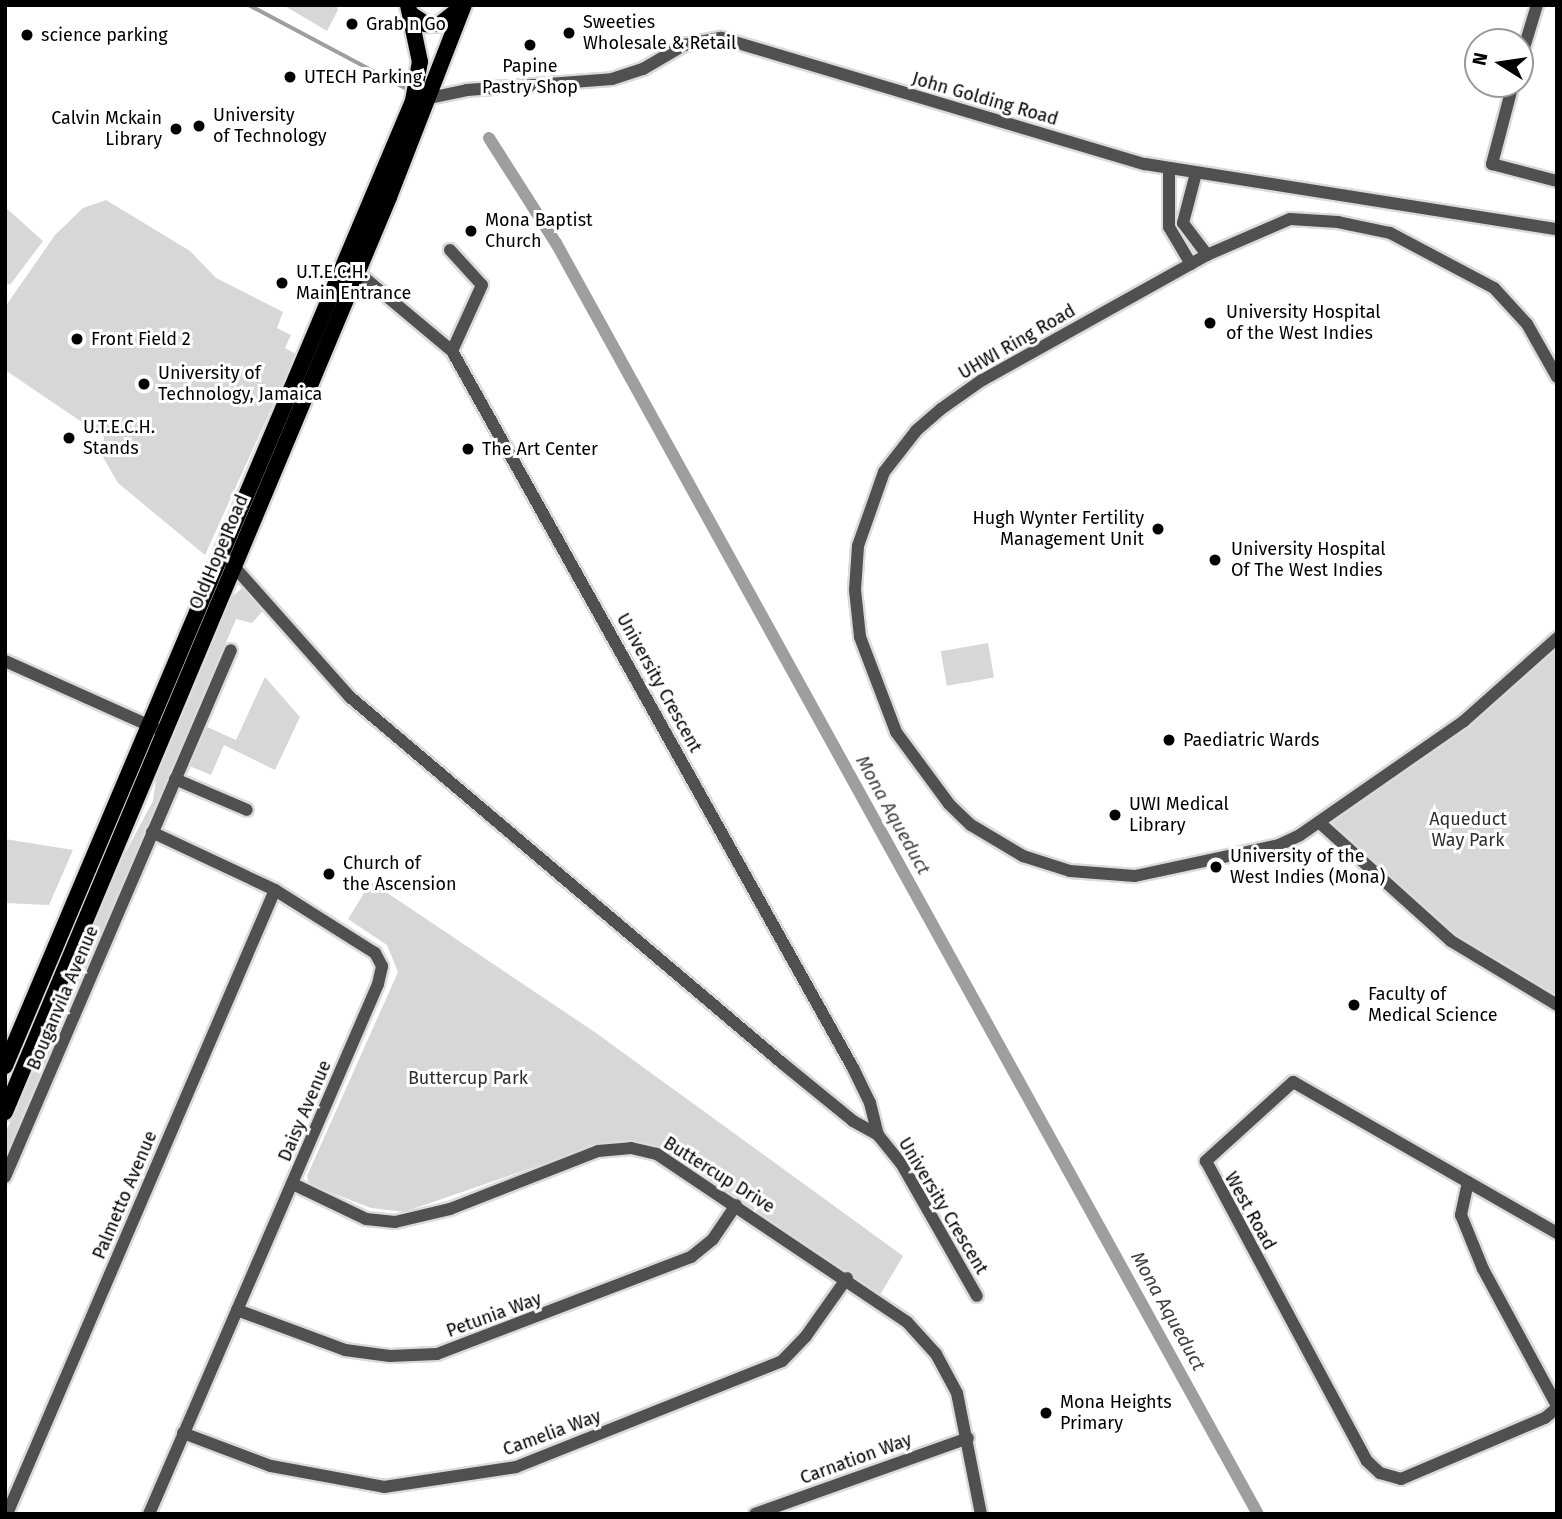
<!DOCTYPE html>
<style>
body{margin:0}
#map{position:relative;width:1562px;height:1519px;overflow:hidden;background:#fff;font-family:"Fira Sans",sans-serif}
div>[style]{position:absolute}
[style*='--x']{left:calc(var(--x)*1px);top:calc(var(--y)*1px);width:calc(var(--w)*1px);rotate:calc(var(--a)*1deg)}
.green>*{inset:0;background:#d7d7d7;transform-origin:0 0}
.stream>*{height:3.5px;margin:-1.75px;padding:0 1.75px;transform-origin:1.75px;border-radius:1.75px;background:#9e9e9e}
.canal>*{height:12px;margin:-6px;padding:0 6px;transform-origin:6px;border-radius:6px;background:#9e9e9e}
.roads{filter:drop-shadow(2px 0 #dbdbdb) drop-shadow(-2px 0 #dbdbdb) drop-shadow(0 2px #dbdbdb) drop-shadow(0 -2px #dbdbdb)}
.minor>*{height:12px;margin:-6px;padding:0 6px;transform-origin:6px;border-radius:6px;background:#505050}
.major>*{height:16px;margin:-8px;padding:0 8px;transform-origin:8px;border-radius:8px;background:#000}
.dots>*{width:19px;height:19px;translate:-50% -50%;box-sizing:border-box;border:4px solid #fff;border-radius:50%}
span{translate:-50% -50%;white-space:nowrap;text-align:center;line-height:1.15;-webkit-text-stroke:6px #fff;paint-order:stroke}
.poi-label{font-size:18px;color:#000}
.left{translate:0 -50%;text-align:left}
.right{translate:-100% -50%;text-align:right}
.street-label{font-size:18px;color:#000}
.park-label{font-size:18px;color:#2e2e2e}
.water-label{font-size:19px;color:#3f3f3f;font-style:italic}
.frame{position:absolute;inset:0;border:7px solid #000;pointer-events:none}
.north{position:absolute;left:1464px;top:28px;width:70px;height:70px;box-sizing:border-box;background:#fff;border:2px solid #999;border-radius:50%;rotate:282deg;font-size:19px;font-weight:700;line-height:28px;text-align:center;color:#000}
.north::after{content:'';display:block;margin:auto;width:24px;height:32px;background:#000;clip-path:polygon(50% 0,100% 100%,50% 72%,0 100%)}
</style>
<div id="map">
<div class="green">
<i style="clip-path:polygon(283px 5px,336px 5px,338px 10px,327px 31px)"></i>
<i style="clip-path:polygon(106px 200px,190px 251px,216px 278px,283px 312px,277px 328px,291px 335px,285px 348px,296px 354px,205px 555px,118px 483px,103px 457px,104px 437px,5px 370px,5px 307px,55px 235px,83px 208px)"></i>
<i style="clip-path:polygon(5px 207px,43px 241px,10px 285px,5px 282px)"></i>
<i style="clip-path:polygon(244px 586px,266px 607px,252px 623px,236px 619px,5px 1161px,5px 1134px,115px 872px,153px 801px,156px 779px,232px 597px)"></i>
<i style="left:988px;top:643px;width:35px;height:48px;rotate:80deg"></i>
<i style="clip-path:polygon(1557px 643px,1557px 1000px,1452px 938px,1327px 823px)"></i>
<i style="clip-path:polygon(265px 677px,300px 717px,275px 770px,224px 745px,211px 775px,187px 765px,205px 726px,236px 740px)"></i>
<i style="clip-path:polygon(5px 839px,73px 850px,49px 905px,5px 903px)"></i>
<i style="clip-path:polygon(371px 882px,596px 1033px,903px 1256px,880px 1295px,669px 1153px,648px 1145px,620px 1141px,598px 1145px,404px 1212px,371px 1208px,309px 1184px,307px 1176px,398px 972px,387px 945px,348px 919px)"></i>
</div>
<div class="stream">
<i style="--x:249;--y:5;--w:177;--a:28"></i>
</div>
<div class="canal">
<i style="--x:489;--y:138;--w:125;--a:57.5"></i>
<i style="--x:556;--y:243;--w:1452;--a:61.09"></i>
</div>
<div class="roads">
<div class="minor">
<i style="--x:1520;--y:61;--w:59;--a:-73.1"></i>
<i style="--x:1513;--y:84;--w:83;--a:104.7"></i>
<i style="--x:1492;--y:164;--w:67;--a:14.7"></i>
<i style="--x:420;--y:100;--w:48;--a:-12"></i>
<i style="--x:467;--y:90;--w:145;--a:-4.3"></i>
<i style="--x:612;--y:79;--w:33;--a:-18"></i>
<i style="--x:643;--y:69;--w:48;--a:-30.3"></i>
<i style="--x:684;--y:45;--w:38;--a:-11"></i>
<i style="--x:721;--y:38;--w:442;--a:16.6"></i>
<i style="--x:1145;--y:164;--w:417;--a:9"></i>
<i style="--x:1169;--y:169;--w:58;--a:90"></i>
<i style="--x:1169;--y:227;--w:43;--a:59.3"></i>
<i style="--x:1196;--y:173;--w:52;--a:104.6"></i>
<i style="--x:1183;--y:223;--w:40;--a:53"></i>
<i style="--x:450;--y:250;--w:47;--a:47.6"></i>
<i style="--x:482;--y:285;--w:72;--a:114.4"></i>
<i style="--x:366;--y:279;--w:112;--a:39.9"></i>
<i style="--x:452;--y:351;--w:822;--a:60.78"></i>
<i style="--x:853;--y:1068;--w:39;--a:64"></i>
<i style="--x:870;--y:1103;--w:33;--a:76"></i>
<i style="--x:1557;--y:377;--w:61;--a:-119.5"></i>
<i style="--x:1527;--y:324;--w:49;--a:-132.5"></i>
<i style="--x:1494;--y:288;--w:118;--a:-152.1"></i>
<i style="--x:1390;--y:233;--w:53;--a:-168.1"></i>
<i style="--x:1338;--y:222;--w:48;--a:-176.4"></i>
<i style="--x:1290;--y:219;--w:90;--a:156.6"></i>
<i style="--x:1207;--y:255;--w:257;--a:150.9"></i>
<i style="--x:982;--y:380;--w:50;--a:144.7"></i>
<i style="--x:941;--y:409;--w:33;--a:139"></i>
<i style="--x:916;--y:431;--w:52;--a:128"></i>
<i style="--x:884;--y:472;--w:78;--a:109.4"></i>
<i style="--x:858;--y:546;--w:44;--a:93.9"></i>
<i style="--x:855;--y:590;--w:47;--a:83.9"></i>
<i style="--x:860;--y:637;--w:102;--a:69.2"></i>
<i style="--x:896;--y:732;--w:89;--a:53.6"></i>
<i style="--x:949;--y:804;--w:30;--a:44"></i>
<i style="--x:971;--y:825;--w:61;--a:30.8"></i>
<i style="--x:1023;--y:856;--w:49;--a:17.7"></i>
<i style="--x:1070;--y:871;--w:65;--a:4.4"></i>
<i style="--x:1135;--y:876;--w:147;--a:-12.1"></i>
<i style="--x:1279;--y:845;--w:23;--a:-25"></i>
<i style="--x:1300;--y:835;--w:200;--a:-34.8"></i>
<i style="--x:1464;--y:721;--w:125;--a:-41.7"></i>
<i style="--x:230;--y:562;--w:181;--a:48.4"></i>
<i style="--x:350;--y:697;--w:566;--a:40.27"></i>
<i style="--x:782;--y:1063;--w:92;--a:39.2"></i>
<i style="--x:853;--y:1121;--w:29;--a:29"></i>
<i style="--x:878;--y:1135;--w:36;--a:51"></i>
<i style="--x:901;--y:1163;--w:153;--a:60.3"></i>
<i style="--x:5;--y:661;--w:164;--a:24.1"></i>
<i style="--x:175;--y:779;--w:78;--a:23.3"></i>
<i style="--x:1320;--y:823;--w:176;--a:42"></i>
<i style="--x:1451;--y:941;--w:124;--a:31.1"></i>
<i style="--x:5;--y:1177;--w:573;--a:-66.79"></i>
<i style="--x:1468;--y:1182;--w:34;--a:102"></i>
<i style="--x:1461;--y:1215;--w:58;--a:67.8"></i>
<i style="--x:1483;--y:1269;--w:156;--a:61.6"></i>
<i style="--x:293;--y:1184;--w:81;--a:25.6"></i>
<i style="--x:366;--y:1219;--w:29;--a:6"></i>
<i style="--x:395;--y:1222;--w:57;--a:-13.3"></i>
<i style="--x:450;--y:1209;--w:159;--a:-21.4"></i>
<i style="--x:598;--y:1151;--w:33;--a:-5"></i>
<i style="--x:631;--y:1148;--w:27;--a:13"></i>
<i style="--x:657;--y:1154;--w:301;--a:33.9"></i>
<i style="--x:907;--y:1322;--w:43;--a:47.8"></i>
<i style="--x:936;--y:1354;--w:44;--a:61.7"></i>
<i style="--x:957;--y:1393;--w:123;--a:78.8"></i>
<i style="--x:1557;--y:1233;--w:304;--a:-150.2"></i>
<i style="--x:1293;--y:1082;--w:118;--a:137.8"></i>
<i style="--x:1206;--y:1161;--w:340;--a:61.8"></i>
<i style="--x:1367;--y:1461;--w:18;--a:43"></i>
<i style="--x:1380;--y:1473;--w:22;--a:16"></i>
<i style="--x:1401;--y:1479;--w:156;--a:-23"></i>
<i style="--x:1545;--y:1418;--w:16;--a:-40"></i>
<i style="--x:237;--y:1310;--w:115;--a:20.3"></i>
<i style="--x:345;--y:1350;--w:45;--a:7.6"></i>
<i style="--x:390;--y:1356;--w:47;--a:-2.4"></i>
<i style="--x:437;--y:1354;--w:272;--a:-20.9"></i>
<i style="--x:691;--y:1257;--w:28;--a:-39"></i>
<i style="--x:713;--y:1239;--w:41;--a:-55.9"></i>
<i style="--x:183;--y:1433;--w:94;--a:20.6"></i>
<i style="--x:271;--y:1466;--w:115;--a:10.5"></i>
<i style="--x:384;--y:1487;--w:134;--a:-8.6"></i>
<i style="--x:516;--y:1467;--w:286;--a:-21.7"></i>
<i style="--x:782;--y:1361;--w:35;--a:-46"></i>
<i style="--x:806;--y:1336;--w:71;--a:-54.7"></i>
<i style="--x:7;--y:1514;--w:679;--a:-66.76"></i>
<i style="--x:149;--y:1514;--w:577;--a:-66.63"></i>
<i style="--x:378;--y:984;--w:18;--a:-77"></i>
<i style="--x:382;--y:966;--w:15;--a:-118"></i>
<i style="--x:375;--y:953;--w:118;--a:-147.8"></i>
<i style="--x:275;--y:890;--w:136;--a:-154.8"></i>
<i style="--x:755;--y:1514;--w:226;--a:-19.6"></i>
</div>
<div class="major">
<i style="--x:412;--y:15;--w:17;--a:33"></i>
<i style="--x:426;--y:24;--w:14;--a:0"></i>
<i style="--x:440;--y:24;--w:28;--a:-38"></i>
<i style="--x:5;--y:1066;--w:1048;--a:-67.08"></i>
<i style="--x:413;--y:101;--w:40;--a:-80"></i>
<i style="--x:420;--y:62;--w:58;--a:-101.9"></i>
<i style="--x:5;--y:1112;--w:992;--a:-67.23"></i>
<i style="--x:389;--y:197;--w:206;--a:-68.7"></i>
</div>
</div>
<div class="dots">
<i style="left:352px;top:24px;background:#000"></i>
<i style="left:569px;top:33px;background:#000"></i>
<i style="left:27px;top:35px;background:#000"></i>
<i style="left:530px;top:45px;background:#000"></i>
<i style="left:290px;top:77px;background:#000"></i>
<i style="left:199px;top:126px;background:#000"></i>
<i style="left:176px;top:129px;background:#000"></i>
<i style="left:471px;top:231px;background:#000"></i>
<i style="left:282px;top:283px;background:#000"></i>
<i style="left:1210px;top:323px;background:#000"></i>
<i style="left:77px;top:339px;background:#000"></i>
<i style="left:144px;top:384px;background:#000"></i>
<i style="left:69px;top:438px;background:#000"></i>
<i style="left:468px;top:449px;background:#000"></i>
<i style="left:1158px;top:529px;background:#000"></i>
<i style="left:1215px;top:560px;background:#000"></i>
<i style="left:1169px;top:740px;background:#000"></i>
<i style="left:1115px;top:815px;background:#000"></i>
<i style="left:1216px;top:867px;background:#000"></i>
<i style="left:329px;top:874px;background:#000"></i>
<i style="left:1354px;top:1005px;background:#000"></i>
<i style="left:1046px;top:1413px;background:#000"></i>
</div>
<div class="poi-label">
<span class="left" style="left:583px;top:33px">Sweeties<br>Wholesale &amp; Retail</span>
<span class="left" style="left:366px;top:24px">Grab n Go</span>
<span class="left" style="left:41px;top:35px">science parking</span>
<span style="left:530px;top:77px">Papine<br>Pastry Shop</span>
<span class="left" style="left:304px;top:77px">UTECH Parking</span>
<span class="left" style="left:213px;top:126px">University<br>of Technology</span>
<span class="right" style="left:162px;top:129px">Calvin Mckain<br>Library</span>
<span class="left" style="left:485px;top:231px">Mona Baptist<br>Church</span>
<span class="left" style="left:296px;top:283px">U.T.E.C.H.<br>Main Entrance</span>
<span class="left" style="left:1226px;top:323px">University Hospital<br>of the West Indies</span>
<span class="left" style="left:91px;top:339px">Front Field 2</span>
<span class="left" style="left:158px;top:384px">University of<br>Technology, Jamaica</span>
<span class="left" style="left:83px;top:438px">U.T.E.C.H.<br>Stands</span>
<span class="left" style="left:482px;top:449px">The Art Center</span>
<span class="right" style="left:1144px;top:529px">Hugh Wynter Fertility<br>Management Unit</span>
<span class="left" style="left:1231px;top:560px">University Hospital<br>Of The West Indies</span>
<span class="left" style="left:1183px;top:740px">Paediatric Wards</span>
<span class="left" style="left:1129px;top:815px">UWI Medical<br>Library</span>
<span class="left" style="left:1230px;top:867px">University of the<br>West Indies (Mona)</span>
<span class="left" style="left:343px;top:874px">Church of<br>the Ascension</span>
<span class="left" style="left:1368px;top:1005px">Faculty of<br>Medical Science</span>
<span class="left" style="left:1060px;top:1413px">Mona Heights<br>Primary</span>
</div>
<div class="street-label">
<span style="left:985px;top:99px;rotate:16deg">John Golding Road</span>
<span style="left:1017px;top:342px;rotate:-30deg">UHWI Ring Road</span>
<span style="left:219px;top:552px;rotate:-67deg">Old Hope Road</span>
<span style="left:659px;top:683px;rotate:61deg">University Crescent</span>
<span style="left:63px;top:998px;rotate:-67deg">Bouganvila Avenue</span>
<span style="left:305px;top:1111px;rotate:-67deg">Daisy Avenue</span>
<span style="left:719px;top:1175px;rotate:32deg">Buttercup Drive</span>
<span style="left:125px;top:1195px;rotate:-67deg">Palmetto Avenue</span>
<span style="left:943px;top:1206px;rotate:59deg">University Crescent</span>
<span style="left:1250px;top:1211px;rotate:61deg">West Road</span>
<span style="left:494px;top:1315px;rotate:-20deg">Petunia Way</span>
<span style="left:552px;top:1433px;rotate:-20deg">Camelia Way</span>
<span style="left:856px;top:1459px;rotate:-20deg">Carnation Way</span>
</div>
<div class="park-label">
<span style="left:1468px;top:830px">Aqueduct<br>Way Park</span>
<span style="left:468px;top:1078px">Buttercup Park</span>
</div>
<div class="water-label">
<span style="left:893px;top:815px;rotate:61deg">Mona Aqueduct</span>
<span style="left:1168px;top:1311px;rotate:61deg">Mona Aqueduct</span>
</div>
<div class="frame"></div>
<div class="north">N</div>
</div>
